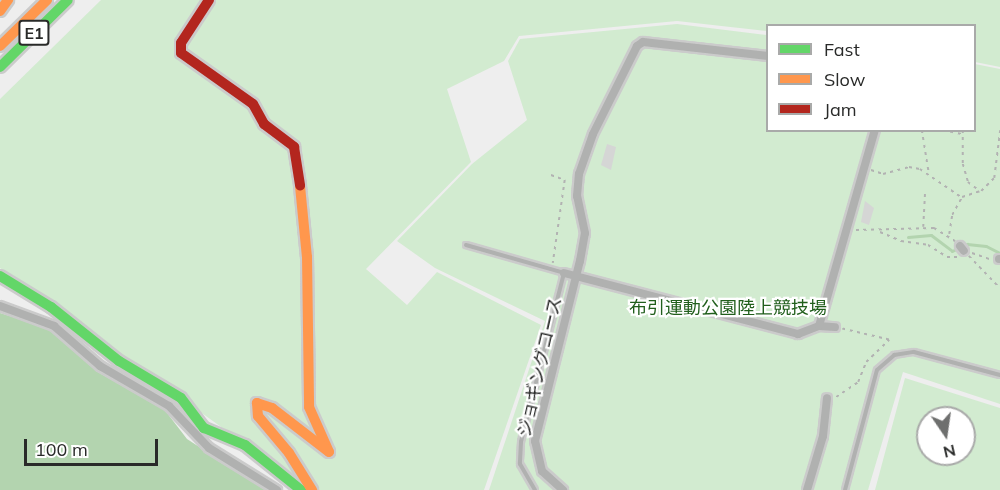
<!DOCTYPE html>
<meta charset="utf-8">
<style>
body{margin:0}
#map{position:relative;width:1000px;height:490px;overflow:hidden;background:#eee;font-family:Mulish,"Noto Sans JP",sans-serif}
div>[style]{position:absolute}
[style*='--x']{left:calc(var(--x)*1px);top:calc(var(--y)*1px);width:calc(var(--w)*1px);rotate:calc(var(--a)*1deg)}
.green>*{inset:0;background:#d2ebd0}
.water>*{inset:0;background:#b3d4af}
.stream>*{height:3px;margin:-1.5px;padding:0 1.5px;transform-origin:1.5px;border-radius:1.5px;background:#b3d4af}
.building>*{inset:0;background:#d5d6d5}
.path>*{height:1.5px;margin-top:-0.75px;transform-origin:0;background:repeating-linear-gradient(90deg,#b2b2b2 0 3px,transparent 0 7.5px)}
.roads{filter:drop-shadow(2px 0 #cbcbcb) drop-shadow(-2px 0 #cbcbcb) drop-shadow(0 2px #cbcbcb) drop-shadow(0 -2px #cbcbcb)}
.lane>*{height:4px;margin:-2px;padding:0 2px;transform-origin:2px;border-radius:2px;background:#b0b1b0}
.street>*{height:8px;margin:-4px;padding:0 4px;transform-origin:4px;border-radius:4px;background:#b0b1b0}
.fast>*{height:10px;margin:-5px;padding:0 5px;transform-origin:5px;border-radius:5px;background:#63d668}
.slow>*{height:10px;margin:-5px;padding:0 5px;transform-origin:5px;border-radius:5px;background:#ff974d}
.jam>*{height:10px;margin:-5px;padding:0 5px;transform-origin:5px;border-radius:5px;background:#b3261e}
span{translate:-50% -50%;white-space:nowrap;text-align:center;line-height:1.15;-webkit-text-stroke:4.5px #fff;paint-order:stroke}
.shield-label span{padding:2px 4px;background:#fff;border:2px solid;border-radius:4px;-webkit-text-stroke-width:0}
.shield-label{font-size:16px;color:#292a29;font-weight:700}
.park-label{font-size:18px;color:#215f1c}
.street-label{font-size:18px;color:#292a29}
.legend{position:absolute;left:766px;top:24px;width:210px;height:108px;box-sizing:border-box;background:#fff;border:2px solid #a9aaa9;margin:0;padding:8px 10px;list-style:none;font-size:18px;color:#292a29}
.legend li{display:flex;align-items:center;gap:12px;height:30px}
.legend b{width:30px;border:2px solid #a9aaa9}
.north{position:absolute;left:916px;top:406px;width:60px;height:60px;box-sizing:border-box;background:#fff;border:2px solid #a9aaa9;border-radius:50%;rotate:167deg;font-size:16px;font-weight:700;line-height:24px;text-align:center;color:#292a29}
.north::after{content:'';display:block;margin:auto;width:21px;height:27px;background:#6e6f6e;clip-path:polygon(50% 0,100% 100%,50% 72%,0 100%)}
.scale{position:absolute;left:24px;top:439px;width:134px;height:27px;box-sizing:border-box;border:3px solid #292a29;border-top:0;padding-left:8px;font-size:18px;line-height:21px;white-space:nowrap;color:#292a29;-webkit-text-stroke:4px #fff;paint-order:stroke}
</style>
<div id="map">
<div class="green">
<i style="clip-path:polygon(101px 0,1000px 0,1000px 67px,975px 62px,974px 26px,768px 26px,767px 31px,677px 21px,519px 36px,504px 61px,447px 89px,471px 162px,366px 269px,407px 305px,437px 272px,541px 325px,484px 490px,309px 490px,0 268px,0 99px)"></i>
<i style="clip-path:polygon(677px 24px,767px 35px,768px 130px,974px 130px,975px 64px,1000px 69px,1000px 404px,903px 372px,868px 490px,489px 490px,545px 321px,435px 268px,397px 241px,472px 164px,527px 120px,508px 61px,520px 39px)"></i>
<i style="clip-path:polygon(evenodd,905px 378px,1000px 408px,1000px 490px,875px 490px,905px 378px,928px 418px,964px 418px,964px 454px,928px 454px,928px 418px)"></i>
</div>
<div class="water">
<i style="clip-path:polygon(0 313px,55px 330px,96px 371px,164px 409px,187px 439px,265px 490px,0 490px)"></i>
</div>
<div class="stream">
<i style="--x:908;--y:237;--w:23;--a:-5"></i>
<i style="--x:931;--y:235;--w:26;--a:37"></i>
<i style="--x:952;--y:251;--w:17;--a:-25"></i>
<i style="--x:967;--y:244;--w:19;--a:6"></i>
<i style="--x:986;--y:246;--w:16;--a:27"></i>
</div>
<div class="building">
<i style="clip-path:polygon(607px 144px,616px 147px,611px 170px,601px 165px)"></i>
<i style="clip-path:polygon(865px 201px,874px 208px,869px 225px,861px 222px)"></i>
</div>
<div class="path">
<i style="--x:922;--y:130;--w:44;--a:80.8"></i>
<i style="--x:943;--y:130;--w:19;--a:12"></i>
<i style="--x:963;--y:130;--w:34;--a:90"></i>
<i style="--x:963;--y:164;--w:19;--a:74"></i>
<i style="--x:968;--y:182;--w:15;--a:37"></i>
<i style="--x:871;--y:170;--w:13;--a:18"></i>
<i style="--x:883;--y:174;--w:27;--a:-15"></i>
<i style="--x:909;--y:167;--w:11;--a:10"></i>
<i style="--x:920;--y:169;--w:50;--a:34.3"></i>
<i style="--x:551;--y:175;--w:15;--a:20"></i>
<i style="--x:565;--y:180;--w:84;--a:98.2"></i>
<i style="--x:923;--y:227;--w:36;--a:-87"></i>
<i style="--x:856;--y:230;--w:78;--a:-1.5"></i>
<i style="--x:934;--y:228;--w:25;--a:32"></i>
<i style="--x:880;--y:232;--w:23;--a:23"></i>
<i style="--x:901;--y:241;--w:27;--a:8"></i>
<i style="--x:928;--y:245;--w:22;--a:32"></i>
<i style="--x:947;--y:257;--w:12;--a:0"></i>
<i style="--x:949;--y:234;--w:19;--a:-81"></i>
<i style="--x:952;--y:215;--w:21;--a:-61"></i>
<i style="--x:962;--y:197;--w:20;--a:-18"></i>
<i style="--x:981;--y:191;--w:18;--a:-45"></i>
<i style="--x:994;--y:178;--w:48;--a:-82.9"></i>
<i style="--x:972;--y:253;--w:21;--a:19"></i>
<i style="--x:969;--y:256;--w:45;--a:45.9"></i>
<i style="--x:836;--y:397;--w:27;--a:-34"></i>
<i style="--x:858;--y:382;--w:22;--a:-68"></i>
<i style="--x:866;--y:362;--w:32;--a:-44"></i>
<i style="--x:889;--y:340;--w:48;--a:-166.8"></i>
</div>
<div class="roads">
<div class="lane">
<i style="--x:466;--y:245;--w:102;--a:15.9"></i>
<i style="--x:564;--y:273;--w:174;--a:104.3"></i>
<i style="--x:521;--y:442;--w:22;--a:93"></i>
<i style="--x:520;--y:464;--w:30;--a:60"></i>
<i style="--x:845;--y:490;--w:124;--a:-75.1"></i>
<i style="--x:877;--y:370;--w:23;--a:-41"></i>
<i style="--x:894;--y:355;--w:20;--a:-9"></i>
<i style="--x:914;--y:352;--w:89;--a:15"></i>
</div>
<div class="street">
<i style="--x:960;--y:246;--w:6;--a:51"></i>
<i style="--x:999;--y:259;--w:1;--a:0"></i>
<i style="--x:564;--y:273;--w:242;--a:14.6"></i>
<i style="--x:798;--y:334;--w:22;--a:-21"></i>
<i style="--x:819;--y:326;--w:16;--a:4"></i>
<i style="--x:0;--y:306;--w:58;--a:20.3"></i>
<i style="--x:54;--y:326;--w:61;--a:41"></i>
<i style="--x:100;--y:366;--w:80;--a:30.1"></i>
<i style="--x:169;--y:406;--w:58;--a:46.4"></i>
<i style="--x:209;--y:448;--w:80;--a:31.7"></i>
<i style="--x:819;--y:326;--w:204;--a:-74.1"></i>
<i style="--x:563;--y:490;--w:28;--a:-138"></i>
<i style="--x:542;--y:471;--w:31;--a:-103"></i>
<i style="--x:535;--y:441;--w:186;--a:-76"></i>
<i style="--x:580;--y:261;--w:28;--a:-80"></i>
<i style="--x:585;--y:233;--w:38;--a:-102"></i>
<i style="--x:577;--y:196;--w:22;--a:-85"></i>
<i style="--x:579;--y:174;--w:42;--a:-70.7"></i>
<i style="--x:593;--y:134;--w:98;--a:-63.4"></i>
<i style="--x:637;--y:46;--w:7;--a:-34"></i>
<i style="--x:643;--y:42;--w:126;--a:6.4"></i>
<i style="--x:807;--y:490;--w:56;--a:-73.5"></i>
<i style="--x:823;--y:436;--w:38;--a:-84"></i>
</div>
<div class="fast">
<i style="--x:0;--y:67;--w:95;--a:-44.6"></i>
<i style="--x:0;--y:276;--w:60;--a:31.3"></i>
<i style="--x:51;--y:307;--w:87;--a:38.5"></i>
<i style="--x:119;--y:361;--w:72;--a:30.8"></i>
<i style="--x:181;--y:398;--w:38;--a:53"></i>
<i style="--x:204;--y:428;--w:44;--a:22.5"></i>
<i style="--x:245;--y:445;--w:72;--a:38.8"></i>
</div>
<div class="slow">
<i style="--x:0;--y:11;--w:14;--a:-54"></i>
<i style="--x:0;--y:46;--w:66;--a:-44.4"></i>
<i style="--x:300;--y:186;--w:71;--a:84.4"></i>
<i style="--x:307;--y:257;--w:150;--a:89.2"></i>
<i style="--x:309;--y:407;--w:49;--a:66"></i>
<i style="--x:329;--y:452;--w:72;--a:-142.3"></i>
<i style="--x:272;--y:408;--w:16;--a:-162"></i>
<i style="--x:257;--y:403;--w:13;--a:86"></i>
<i style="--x:258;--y:416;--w:48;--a:50"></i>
<i style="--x:289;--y:453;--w:44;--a:58.1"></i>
</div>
<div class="jam">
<i style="--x:209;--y:0;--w:51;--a:123.1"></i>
<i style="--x:181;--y:43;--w:10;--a:90"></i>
<i style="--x:181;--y:53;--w:88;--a:35.3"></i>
<i style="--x:253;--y:104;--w:23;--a:61"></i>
<i style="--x:264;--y:124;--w:38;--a:37"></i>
<i style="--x:294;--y:147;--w:39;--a:81"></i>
</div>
</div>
<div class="shield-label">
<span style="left:34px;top:33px">E1</span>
</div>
<div class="park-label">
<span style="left:728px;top:308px">布引運動公園陸上競技場</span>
</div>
<div class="street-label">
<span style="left:540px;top:367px;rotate:-77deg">ジョギングコース</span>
</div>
<ul class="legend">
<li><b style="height:8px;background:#63d668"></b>Fast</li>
<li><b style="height:8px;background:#ff974d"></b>Slow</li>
<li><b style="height:8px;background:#b3261e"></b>Jam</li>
</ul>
<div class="north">N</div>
<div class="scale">100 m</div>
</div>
